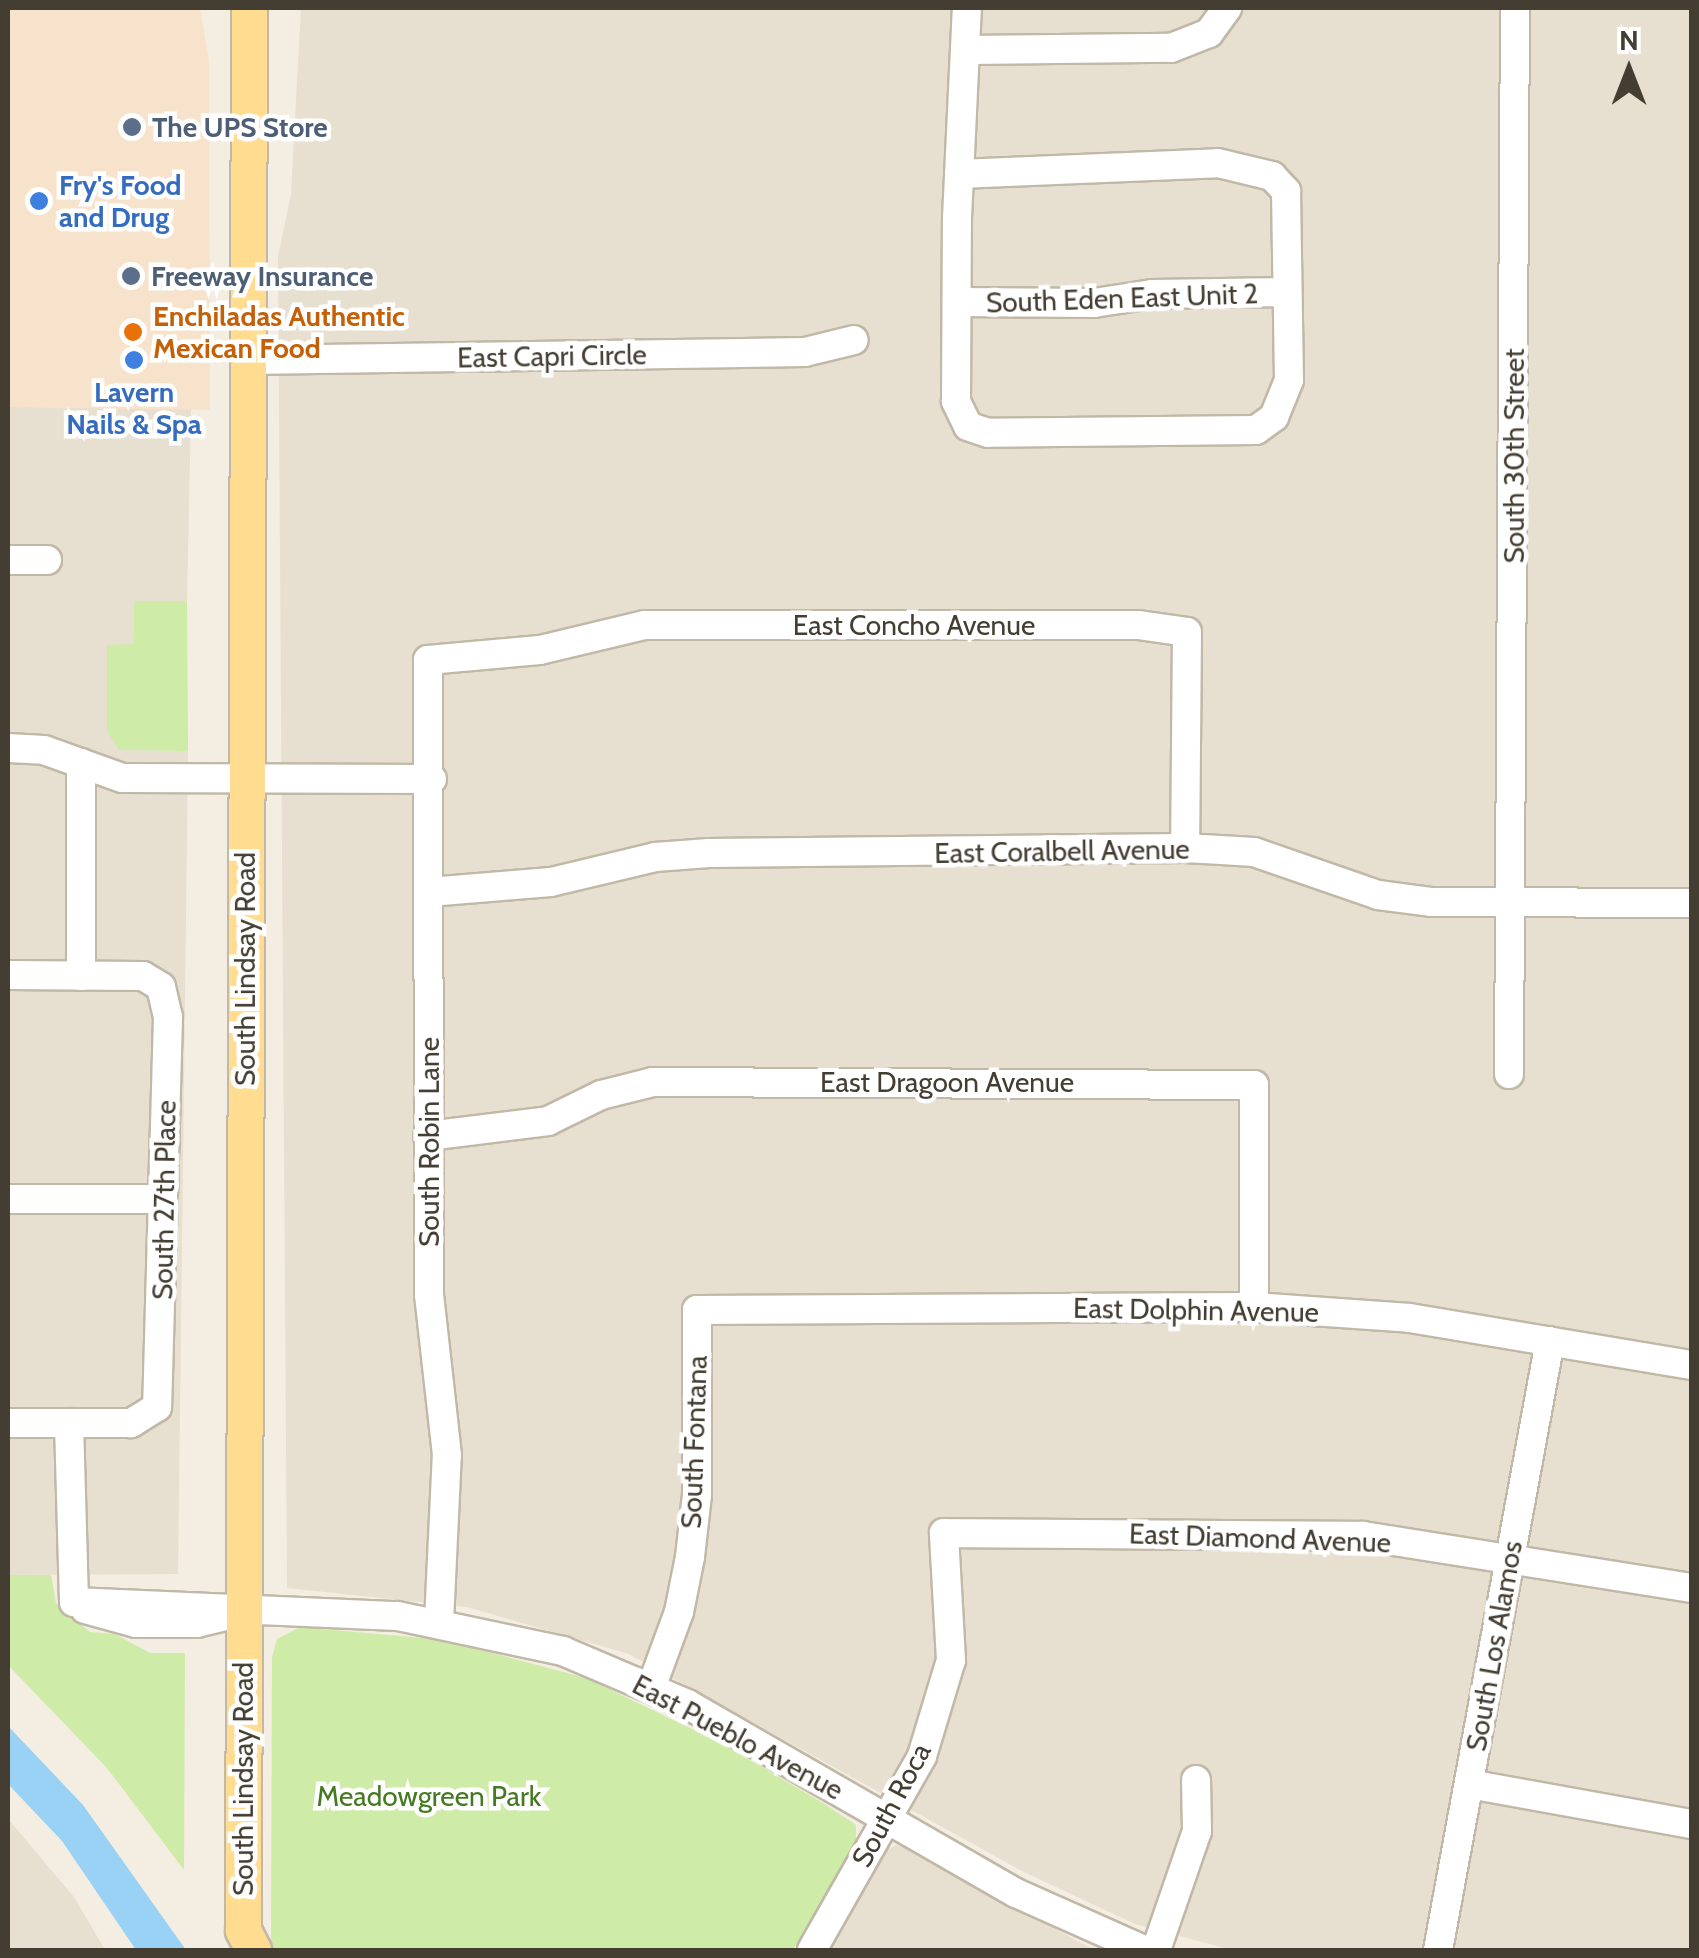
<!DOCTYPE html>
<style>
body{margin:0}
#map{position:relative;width:1699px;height:1958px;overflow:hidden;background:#f3ede2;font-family:Cabin,sans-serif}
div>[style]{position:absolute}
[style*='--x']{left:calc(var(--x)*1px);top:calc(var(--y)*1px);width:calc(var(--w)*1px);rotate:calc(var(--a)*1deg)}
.residential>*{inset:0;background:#e7dfd0}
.commercial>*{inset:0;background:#f7e3cb}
.green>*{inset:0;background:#ceeba7}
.water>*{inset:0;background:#99d2f5}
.roads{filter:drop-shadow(2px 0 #c1b8a7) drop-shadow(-2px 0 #c1b8a7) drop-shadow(0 2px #c1b8a7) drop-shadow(0 -2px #c1b8a7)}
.minor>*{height:28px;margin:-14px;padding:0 14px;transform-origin:14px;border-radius:14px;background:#fff}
.major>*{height:35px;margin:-17.5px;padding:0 17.5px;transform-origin:17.5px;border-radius:17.5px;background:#ffdc8f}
.dots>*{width:28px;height:28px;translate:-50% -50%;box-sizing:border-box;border:5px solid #fff;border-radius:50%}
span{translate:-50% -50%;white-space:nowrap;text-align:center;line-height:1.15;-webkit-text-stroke:9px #fff;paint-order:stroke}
.service-label{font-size:28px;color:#4e5e75;font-weight:700}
.left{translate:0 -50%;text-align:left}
.shop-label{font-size:28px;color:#366cbe;font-weight:700}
.street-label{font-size:28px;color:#443d32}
.food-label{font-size:28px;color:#c56008;font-weight:700}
.park-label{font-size:28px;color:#467a22}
.frame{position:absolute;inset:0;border:10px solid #443d32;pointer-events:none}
.north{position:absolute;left:1579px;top:20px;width:100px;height:100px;-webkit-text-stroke:8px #fff;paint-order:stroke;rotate:0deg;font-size:28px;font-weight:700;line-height:40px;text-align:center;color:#443d32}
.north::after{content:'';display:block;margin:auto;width:35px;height:45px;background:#443d32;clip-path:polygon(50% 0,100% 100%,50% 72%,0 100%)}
</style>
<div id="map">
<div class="residential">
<i style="clip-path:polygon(301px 8px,1691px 8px,1691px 1950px,1232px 1950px,1135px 1924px,1022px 1871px,629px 1654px,467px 1607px,287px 1588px,278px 257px,291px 194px)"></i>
<i style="clip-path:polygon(8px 407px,191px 408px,187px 601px,134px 602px,133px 645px,107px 646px,119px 750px,188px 751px,178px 1574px,8px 1575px)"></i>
<i style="clip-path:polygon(8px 1819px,74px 1897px,105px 1950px,8px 1950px)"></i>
<i style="clip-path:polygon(896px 1845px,904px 1847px,1094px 1950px,828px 1950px,886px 1851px)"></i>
</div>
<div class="commercial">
<i style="clip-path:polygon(8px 8px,200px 8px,209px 60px,210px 410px,8px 407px)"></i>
</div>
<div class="green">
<i style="clip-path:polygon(134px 601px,187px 601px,188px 751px,119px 750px,107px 731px,107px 645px,133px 644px)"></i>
<i style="clip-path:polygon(8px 1575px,51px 1575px,56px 1603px,90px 1632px,115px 1634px,150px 1653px,185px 1653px,184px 1870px,107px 1768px,8px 1665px)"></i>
<i style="clip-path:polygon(300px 1627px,444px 1640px,586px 1678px,723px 1744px,826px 1805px,856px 1825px,856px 1843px,793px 1950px,271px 1950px,272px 1657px,277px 1639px)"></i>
</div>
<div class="water">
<i style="clip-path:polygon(8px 1726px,83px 1805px,186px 1950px,136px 1950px,62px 1841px,8px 1784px)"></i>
</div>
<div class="roads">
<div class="minor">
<i style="--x:967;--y:50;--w:204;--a:-0.6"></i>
<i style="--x:1171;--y:48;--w:41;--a:-21.5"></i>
<i style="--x:1209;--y:33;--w:31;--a:-54"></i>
<i style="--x:959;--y:174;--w:259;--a:-2.4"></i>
<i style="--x:1218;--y:163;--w:56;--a:13.5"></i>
<i style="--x:1272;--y:176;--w:21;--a:47"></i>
<i style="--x:1286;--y:191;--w:189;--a:89.1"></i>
<i style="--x:1289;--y:380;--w:40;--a:112"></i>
<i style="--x:1274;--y:417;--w:22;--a:144"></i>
<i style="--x:1256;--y:430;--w:268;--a:179.4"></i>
<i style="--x:988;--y:433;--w:21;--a:-161"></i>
<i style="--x:968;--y:426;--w:28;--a:-116"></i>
<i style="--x:956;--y:401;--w:183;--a:-89.7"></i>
<i style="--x:957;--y:218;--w:210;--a:-87.3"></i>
<i style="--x:957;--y:302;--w:137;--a:0.4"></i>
<i style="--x:1094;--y:303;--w:59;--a:-8.8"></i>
<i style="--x:1152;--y:294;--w:135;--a:-0.8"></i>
<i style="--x:248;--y:360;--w:557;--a:-0.82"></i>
<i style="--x:805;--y:352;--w:50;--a:-13.8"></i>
<i style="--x:8;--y:560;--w:39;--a:0"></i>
<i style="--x:8;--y:748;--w:36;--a:3"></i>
<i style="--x:44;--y:750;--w:83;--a:19.7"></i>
<i style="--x:122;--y:778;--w:310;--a:0.2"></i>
<i style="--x:81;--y:763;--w:213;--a:90"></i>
<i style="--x:429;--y:892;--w:122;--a:-4.7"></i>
<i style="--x:551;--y:882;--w:107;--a:-13.5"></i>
<i style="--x:655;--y:857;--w:54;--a:-4.2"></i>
<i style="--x:709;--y:853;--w:476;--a:-0.6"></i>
<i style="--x:1185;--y:848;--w:69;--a:3.3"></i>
<i style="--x:1254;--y:852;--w:131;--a:19.1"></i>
<i style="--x:1378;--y:895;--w:53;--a:7.5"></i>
<i style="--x:1431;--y:902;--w:261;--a:0.2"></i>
<i style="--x:8;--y:975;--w:135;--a:0.4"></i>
<i style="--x:143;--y:976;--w:21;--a:31"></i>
<i style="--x:161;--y:987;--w:31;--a:77"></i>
<i style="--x:168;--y:1017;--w:390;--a:91.6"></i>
<i style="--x:157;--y:1407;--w:31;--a:148"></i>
<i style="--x:131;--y:1423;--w:123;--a:180"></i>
<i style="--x:1509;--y:1074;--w:1066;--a:-89.68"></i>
<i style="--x:428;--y:1136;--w:121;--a:-7.1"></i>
<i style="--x:548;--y:1121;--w:59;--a:-26.1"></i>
<i style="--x:601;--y:1095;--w:54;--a:-14"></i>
<i style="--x:653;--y:1082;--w:601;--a:0.29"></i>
<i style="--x:1254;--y:1085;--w:222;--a:90"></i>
<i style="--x:8;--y:1199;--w:155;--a:0"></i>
<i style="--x:69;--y:1423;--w:179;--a:88.4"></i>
<i style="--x:74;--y:1602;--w:324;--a:2.5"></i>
<i style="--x:398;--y:1616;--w:169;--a:12"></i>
<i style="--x:563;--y:1651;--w:135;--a:23.1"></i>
<i style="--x:687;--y:1704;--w:379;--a:29.9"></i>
<i style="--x:1016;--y:1893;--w:140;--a:24"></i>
<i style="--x:85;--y:1609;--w:53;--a:15.4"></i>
<i style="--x:136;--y:1623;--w:61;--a:0"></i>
<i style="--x:197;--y:1623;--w:37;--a:-14"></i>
<i style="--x:439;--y:1622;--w:167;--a:-87.3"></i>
<i style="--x:447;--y:1455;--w:161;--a:-96.4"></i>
<i style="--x:429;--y:1295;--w:635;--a:-90.09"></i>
<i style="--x:428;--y:660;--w:112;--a:-5.1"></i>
<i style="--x:540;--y:650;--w:108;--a:-13.4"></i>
<i style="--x:645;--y:625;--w:493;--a:0"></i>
<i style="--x:1138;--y:625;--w:49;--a:8.1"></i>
<i style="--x:1187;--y:632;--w:216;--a:90.5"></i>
<i style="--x:651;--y:1688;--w:81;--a:-69.8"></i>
<i style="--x:679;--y:1612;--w:56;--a:-78.7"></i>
<i style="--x:690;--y:1557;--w:62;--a:-83.6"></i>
<i style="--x:697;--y:1495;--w:185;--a:-90"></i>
<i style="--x:697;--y:1310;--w:557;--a:-0.31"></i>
<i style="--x:1254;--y:1307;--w:156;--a:4"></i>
<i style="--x:1410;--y:1318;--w:286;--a:9.5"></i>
<i style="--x:1469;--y:1784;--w:227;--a:10.2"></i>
<i style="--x:812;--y:1950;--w:223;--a:-60.4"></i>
<i style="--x:922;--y:1756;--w:100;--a:-73.2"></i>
<i style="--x:951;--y:1660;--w:127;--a:-93.2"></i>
<i style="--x:944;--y:1533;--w:419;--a:0.4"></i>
<i style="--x:1363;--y:1536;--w:333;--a:9"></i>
<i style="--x:1156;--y:1950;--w:126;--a:-71"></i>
<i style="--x:1197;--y:1831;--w:51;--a:-91.1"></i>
<i style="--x:1438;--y:1950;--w:619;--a:-79.58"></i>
</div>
<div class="major">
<i style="--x:249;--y:8;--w:1922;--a:90.18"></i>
<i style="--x:243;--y:1930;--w:22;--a:63"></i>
</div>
</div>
<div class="dots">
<i style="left:132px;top:127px;background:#5c6f8a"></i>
<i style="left:39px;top:201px;background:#3f7fe0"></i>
<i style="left:131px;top:276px;background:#5c6f8a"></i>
<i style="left:133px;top:332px;background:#e8710a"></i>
<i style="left:134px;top:360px;background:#3f7fe0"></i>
</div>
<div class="service-label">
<span class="left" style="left:152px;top:127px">The UPS Store</span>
<span class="left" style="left:151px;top:276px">Freeway Insurance</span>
</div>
<div class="shop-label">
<span class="left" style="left:59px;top:201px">Fry's Food<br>and Drug</span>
<span style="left:134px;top:408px">Lavern<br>Nails &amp; Spa</span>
</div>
<div class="street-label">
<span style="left:1122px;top:298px;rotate:-2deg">South Eden East Unit 2</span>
<span style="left:552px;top:356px;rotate:-1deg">East Capri Circle</span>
<span style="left:1514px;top:456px;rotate:-90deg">South 30th Street</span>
<span style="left:914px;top:625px">East Concho Avenue</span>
<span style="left:1062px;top:851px;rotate:-1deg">East Coralbell Avenue</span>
<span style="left:245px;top:969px;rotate:-90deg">South Lindsay Road</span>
<span style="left:947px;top:1082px">East Dragoon Avenue</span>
<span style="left:429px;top:1142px;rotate:-90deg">South Robin Lane</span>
<span style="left:164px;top:1200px;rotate:-89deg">South 27th Place</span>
<span style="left:1196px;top:1310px;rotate:1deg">East Dolphin Avenue</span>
<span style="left:694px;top:1442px;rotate:-88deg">South Fontana</span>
<span style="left:1260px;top:1538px;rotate:2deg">East Diamond Avenue</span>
<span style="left:1494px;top:1646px;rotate:-80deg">South Los Alamos</span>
<span style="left:738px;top:1737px;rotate:28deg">East Pueblo Avenue</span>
<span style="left:243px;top:1779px;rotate:-90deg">South Lindsay Road</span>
<span style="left:891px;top:1805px;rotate:-62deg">South Roca</span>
</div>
<div class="food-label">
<span class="left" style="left:153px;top:332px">Enchiladas Authentic<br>Mexican Food</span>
</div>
<div class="park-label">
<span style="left:429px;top:1796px">Meadowgreen Park</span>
</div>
<div class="frame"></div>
<div class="north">N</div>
</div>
